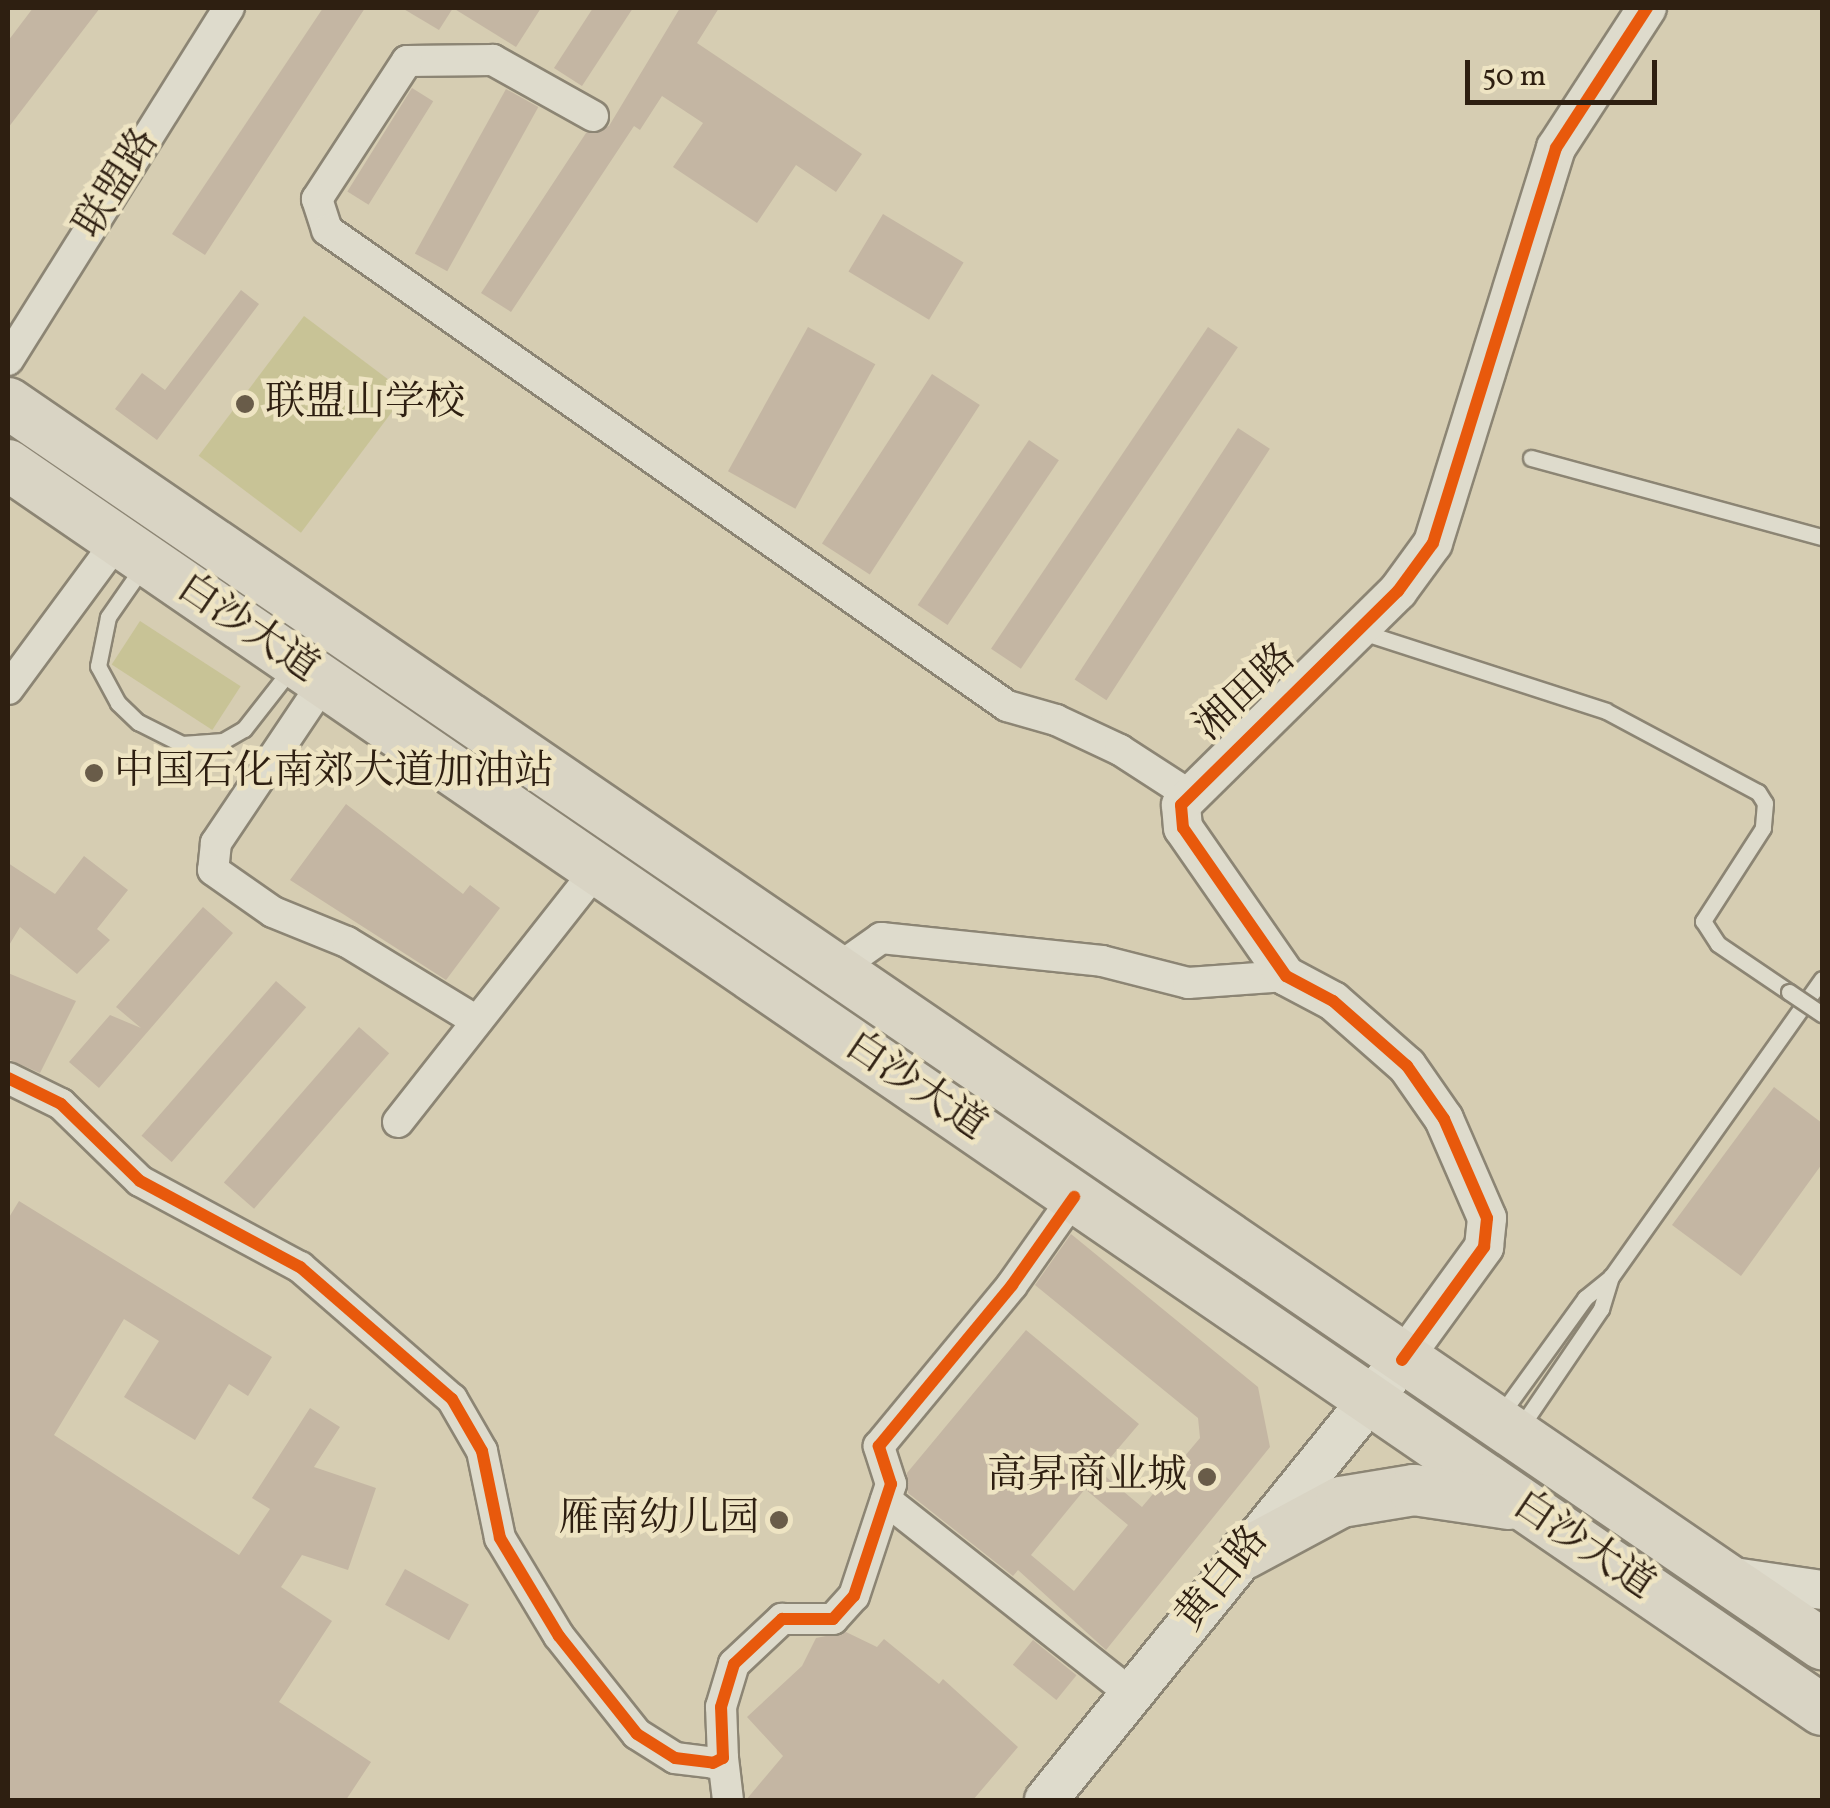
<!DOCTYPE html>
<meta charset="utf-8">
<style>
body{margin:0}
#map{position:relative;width:1830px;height:1808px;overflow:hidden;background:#d6cdb2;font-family:Vollkorn,"Noto Serif SC",serif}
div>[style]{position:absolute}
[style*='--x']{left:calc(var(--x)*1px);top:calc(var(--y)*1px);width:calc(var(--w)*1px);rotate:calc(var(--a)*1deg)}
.green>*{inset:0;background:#c8c396;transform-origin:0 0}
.building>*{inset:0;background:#c4b6a3;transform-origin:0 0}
.roads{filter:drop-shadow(2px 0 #8c8574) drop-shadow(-2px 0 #8c8574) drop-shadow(0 2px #8c8574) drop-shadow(0 -2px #8c8574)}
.service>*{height:15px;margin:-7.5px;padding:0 7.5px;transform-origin:7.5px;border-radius:7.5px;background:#dedbcc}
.minor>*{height:30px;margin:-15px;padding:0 15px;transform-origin:15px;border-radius:15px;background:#dedbcc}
.tertiary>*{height:38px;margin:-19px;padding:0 19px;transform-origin:19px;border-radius:19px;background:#dedbcc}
.secondary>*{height:42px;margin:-21px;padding:0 21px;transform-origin:21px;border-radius:21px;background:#dedbcc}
.primary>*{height:50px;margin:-25px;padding:0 25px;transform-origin:25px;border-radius:25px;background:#d9d4c4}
.bridges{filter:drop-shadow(2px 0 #8c8574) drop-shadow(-2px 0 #8c8574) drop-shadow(0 2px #8c8574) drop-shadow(0 -2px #8c8574)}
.service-bridge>*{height:15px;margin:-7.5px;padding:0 7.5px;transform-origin:7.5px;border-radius:7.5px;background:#dedbcc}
.cycleway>*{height:12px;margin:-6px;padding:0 6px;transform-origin:6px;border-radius:6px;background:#e8590c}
.dots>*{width:28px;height:28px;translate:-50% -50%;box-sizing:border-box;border:5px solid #eee4c3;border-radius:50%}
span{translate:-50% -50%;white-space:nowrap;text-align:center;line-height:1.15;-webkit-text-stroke:9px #eee4c3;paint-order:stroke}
.street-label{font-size:40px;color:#2e1f11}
.poi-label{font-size:40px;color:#2e1f11}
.left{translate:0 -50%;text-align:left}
.right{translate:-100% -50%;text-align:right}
.frame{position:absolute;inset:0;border:10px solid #2e1f11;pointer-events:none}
.scale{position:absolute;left:1465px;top:60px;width:192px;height:45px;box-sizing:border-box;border:5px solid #2e1f11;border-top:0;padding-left:12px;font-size:30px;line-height:35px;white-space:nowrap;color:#2e1f11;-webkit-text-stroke:8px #eee4c3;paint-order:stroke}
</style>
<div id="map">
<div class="green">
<i style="left:304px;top:316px;width:128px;height:175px;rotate:37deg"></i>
<i style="left:140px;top:621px;width:120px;height:52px;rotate:33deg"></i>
</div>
<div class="building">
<i style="clip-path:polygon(33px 8px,100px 8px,8px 128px,8px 41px)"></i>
<i style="clip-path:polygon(323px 8px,365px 8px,205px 255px,172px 234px)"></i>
<i style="clip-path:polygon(402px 8px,453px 8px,439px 30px)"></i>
<i style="clip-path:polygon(453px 8px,541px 8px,516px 47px)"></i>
<i style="clip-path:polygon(593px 8px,633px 8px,582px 86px,554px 68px)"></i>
<i style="clip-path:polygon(680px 8px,719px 8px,697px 43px,862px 154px,836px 192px,796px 165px,757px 223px,673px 167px,703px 123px,662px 96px,640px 130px,634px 126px,511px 312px,481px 293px,586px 133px,609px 126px)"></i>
<i style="left:412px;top:88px;width:25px;height:122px;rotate:32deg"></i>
<i style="left:506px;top:89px;width:37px;height:188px;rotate:29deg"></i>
<i style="left:883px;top:214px;width:94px;height:67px;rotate:31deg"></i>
<i style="clip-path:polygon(241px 290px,259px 304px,157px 440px,115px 409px,142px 373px,165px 390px)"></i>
<i style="left:808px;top:327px;width:77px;height:165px;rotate:29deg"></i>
<i style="left:1208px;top:327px;width:36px;height:388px;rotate:34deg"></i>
<i style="left:932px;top:374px;width:57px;height:202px;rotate:33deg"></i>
<i style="left:1238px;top:428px;width:38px;height:300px;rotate:33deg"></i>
<i style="left:1029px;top:440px;width:36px;height:199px;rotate:34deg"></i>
<i style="clip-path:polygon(346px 804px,463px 894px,470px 885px,500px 908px,446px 980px,290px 880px)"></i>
<i style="clip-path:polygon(84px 856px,128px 890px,97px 929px,110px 940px,77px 974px,20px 927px,8px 947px,8px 863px,55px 894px)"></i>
<i style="clip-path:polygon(203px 907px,233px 933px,99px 1088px,69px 1062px,110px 1015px,141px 1028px,116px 1007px)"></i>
<i style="clip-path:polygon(8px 973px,76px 1001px,40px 1073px,8px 1059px)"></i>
<i style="left:276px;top:981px;width:40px;height:205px;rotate:41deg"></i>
<i style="left:359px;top:1027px;width:40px;height:206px;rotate:41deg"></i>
<i style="clip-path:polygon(1774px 1087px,1822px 1123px,1822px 1164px,1741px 1276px,1672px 1225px)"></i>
<i style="clip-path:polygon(19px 1201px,272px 1357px,248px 1396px,229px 1384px,195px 1440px,124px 1397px,159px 1341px,124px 1319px,54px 1435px,239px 1555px,270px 1509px,252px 1498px,310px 1408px,340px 1427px,314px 1467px,376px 1488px,348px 1570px,302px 1555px,281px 1587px,332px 1621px,279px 1702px,371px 1762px,346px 1800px,8px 1800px,8px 1219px)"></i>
<i style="clip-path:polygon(evenodd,1071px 1234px,1258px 1387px,1270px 1447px,1106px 1650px,1018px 1570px,1013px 1576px,908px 1493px,907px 1473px,1026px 1330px,1139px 1424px,1099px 1471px,1142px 1507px,1200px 1438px,1198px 1418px,1035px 1285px,1071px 1234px,1085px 1489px,1128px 1525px,1074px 1591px,1031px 1555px,1085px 1489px)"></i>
<i style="left:405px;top:1569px;width:73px;height:41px;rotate:29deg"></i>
<i style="clip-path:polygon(846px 1632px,877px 1647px,884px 1639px,939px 1684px,943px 1679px,1018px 1747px,973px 1800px,746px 1800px,783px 1756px,747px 1717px,802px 1666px,816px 1638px)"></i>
<i style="left:1033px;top:1640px;width:56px;height:32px;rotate:39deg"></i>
</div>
<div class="roads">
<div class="service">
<i style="--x:1531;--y:458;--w:302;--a:15.2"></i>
<i style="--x:142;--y:568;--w:60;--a:124.8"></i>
<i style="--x:108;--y:617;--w:50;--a:101.5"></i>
<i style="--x:98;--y:666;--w:42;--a:61.6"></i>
<i style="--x:118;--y:703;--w:28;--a:44"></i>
<i style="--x:138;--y:722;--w:49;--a:26.6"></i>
<i style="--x:182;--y:744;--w:41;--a:-4.2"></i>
<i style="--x:223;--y:741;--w:24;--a:-30"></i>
<i style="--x:244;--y:729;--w:76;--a:-51.9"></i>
<i style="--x:1362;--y:632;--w:256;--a:17.9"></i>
<i style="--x:1606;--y:711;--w:172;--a:28.1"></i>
<i style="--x:1758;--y:792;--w:13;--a:58"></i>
<i style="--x:1765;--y:803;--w:25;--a:95"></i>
<i style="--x:1763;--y:828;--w:111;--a:122.8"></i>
<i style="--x:1703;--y:921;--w:27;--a:57"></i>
<i style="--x:1718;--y:944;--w:86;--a:34.1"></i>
<i style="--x:1499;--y:1417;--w:147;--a:-54.1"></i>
<i style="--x:1585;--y:1298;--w:33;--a:-39"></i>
<i style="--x:1611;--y:1277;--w:365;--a:-54.7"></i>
<i style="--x:1518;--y:1431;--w:148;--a:-55.8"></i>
<i style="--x:1601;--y:1309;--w:34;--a:-73"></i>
</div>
<div class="minor">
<i style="--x:593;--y:116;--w:115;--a:-150.8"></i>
<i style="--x:493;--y:60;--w:86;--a:179.3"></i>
<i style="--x:407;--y:61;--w:165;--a:123.1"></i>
<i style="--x:317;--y:199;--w:33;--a:72"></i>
<i style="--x:327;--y:230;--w:830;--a:34.99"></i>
<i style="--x:1007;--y:706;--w:51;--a:15.9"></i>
<i style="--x:1056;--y:720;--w:71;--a:25.1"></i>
<i style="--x:1120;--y:750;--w:81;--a:32.9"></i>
<i style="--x:8;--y:360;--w:416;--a:-57.9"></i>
<i style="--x:324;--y:682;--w:194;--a:123.9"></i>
<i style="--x:216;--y:843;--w:27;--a:96"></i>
<i style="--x:213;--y:870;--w:73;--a:35"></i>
<i style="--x:273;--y:912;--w:80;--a:22.1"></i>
<i style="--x:347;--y:942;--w:152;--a:31.3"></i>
<i style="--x:8;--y:689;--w:185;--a:-53.6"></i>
<i style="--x:833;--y:972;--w:59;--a:-35.3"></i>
<i style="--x:881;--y:938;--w:222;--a:5.9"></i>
<i style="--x:1102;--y:961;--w:89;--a:14.3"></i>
<i style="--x:1188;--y:983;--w:98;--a:-4.1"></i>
<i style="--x:8;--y:1078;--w:59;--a:26.1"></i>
<i style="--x:61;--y:1104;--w:110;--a:44.3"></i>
<i style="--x:140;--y:1181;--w:182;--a:28.3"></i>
<i style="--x:300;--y:1267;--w:201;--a:41"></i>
<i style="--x:452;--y:1399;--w:60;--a:60"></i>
<i style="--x:482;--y:1451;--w:89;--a:78.3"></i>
<i style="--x:500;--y:1538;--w:114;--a:59"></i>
<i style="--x:559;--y:1636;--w:125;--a:51.5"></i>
<i style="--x:637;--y:1734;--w:45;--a:32.3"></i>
<i style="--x:675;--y:1758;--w:38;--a:7"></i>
<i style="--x:713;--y:1763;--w:11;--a:-27"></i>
<i style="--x:723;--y:1758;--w:51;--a:-92.2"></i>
<i style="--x:721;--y:1707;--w:45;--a:-73.2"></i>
<i style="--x:734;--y:1664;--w:66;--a:-43.2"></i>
<i style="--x:782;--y:1619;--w:51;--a:0"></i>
<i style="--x:833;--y:1619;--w:31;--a:-48"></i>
<i style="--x:854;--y:1596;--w:118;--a:-71.7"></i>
<i style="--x:891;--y:1484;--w:40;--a:-108"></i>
<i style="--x:879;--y:1446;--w:209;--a:-50.4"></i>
<i style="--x:1012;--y:1285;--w:108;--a:-54.8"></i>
<i style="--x:398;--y:1122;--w:322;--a:-51.8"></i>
<i style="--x:886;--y:1500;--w:311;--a:38.3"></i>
<i style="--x:723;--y:1758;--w:42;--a:83.2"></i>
</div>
<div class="tertiary">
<i style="--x:1402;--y:1360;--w:140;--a:-54"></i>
<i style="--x:1484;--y:1247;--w:29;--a:-84"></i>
<i style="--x:1487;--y:1218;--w:108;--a:-113.5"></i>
<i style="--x:1444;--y:1119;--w:65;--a:-124.9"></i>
<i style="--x:1407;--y:1066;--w:98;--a:-138.7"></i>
<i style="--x:1333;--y:1001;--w:53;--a:-152"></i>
<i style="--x:1286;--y:976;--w:180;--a:-124.8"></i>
<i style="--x:1183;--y:828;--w:23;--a:-95"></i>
<i style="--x:1181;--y:805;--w:305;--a:-44.6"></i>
<i style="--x:1398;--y:591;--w:59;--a:-53.9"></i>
<i style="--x:1433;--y:543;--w:414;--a:-72.7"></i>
<i style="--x:1556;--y:148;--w:167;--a:-57"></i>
<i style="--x:1727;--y:1576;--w:96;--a:8.4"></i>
</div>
<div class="secondary">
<i style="--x:1046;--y:1800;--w:548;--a:-51"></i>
</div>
<div class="primary">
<i style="--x:8;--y:403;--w:2198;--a:34.38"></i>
<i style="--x:8;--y:465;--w:2200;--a:34.46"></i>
<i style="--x:1244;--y:1554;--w:110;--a:-28.2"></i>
<i style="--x:1341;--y:1502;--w:74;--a:-9.3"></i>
<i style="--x:1414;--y:1490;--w:96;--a:8.4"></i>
</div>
</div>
<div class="bridges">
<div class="service-bridge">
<i style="--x:1789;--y:992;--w:40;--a:34"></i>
</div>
</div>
<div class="cycleway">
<i style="--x:8;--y:1078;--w:59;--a:26.1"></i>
<i style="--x:61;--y:1104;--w:110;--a:44.3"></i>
<i style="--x:140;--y:1181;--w:182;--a:28.3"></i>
<i style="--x:300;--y:1267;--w:201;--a:41"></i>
<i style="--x:452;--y:1399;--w:60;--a:60"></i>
<i style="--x:482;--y:1451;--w:89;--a:78.3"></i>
<i style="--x:500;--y:1538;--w:114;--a:59"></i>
<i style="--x:559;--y:1636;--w:125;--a:51.5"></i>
<i style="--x:637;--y:1734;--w:45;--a:32.3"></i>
<i style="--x:675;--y:1758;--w:38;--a:7"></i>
<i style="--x:713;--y:1763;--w:11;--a:-27"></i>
<i style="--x:723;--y:1758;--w:51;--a:-92.2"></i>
<i style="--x:721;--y:1707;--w:45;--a:-73.2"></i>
<i style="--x:734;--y:1664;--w:66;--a:-43.2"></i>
<i style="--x:782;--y:1619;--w:51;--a:0"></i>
<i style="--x:833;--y:1619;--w:31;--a:-48"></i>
<i style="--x:854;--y:1596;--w:118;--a:-71.7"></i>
<i style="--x:891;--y:1484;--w:40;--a:-108"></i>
<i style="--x:879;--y:1446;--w:209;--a:-50.4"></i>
<i style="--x:1012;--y:1285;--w:108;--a:-54.8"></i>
<i style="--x:1402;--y:1360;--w:140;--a:-54"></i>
<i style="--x:1484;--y:1247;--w:29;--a:-84"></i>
<i style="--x:1487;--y:1218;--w:108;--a:-113.5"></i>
<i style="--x:1444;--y:1119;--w:65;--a:-124.9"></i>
<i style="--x:1407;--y:1066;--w:98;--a:-138.7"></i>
<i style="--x:1333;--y:1001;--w:53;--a:-152"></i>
<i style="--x:1286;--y:976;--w:180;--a:-124.8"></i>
<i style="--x:1183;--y:828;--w:23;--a:-95"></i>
<i style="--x:1181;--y:805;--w:305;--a:-44.6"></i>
<i style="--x:1398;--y:591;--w:59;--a:-53.9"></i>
<i style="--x:1433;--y:543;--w:414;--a:-72.7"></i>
<i style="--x:1556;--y:148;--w:167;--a:-57"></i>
</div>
<div class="dots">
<i style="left:245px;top:404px;background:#695c49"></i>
<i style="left:94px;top:773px;background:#695c49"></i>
<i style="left:1207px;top:1477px;background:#695c49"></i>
<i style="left:779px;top:1520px;background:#695c49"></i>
</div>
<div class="street-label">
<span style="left:118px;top:184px;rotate:-58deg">联盟路</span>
<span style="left:247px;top:629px;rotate:34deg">白沙大道</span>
<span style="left:1246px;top:693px;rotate:-43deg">湘田路</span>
<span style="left:915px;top:1087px;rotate:34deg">白沙大道</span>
<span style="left:1583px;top:1546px;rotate:34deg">白沙大道</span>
<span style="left:1223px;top:1579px;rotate:-51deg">黄白路</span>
</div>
<div class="poi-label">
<span class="left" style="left:265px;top:404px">联盟山学校</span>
<span class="left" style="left:114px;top:773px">中国石化南郊大道加油站</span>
<span class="right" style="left:1187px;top:1477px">高昇商业城</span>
<span class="right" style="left:759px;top:1520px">雁南幼儿园</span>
</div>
<div class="frame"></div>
<div class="scale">50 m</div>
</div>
